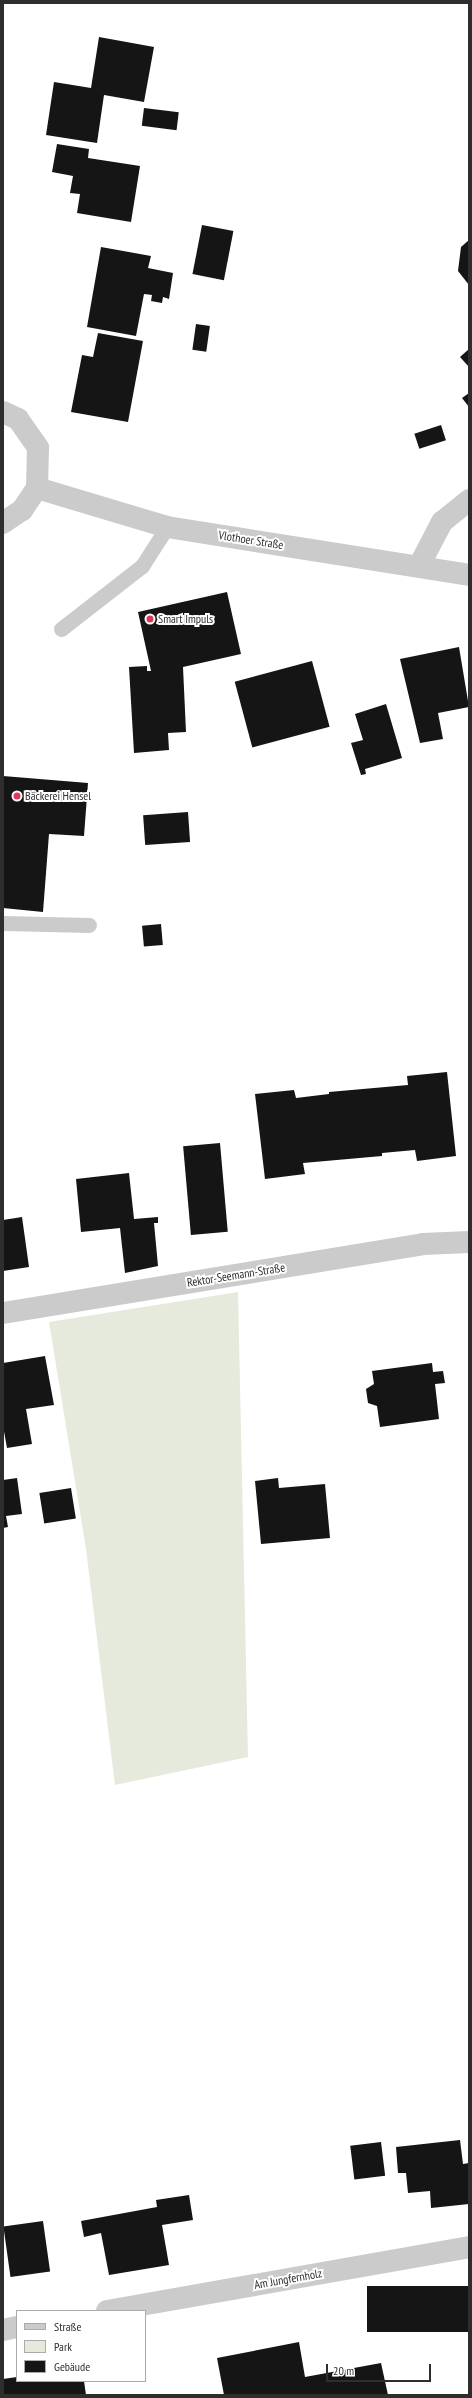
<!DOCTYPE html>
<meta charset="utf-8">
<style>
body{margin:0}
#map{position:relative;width:472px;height:2398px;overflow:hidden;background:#fff;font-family:"PT Sans Narrow",sans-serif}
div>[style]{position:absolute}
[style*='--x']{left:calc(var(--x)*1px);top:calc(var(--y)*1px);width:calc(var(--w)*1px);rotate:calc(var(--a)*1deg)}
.green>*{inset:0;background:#e6eadc}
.building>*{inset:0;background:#151515;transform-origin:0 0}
.service>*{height:15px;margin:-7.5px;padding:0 7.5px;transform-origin:7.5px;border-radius:7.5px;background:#cbcbcb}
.minor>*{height:22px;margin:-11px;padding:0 11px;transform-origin:11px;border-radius:11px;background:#cbcbcb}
.tertiary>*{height:22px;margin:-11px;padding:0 11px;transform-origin:11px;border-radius:11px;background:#cbcbcb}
.dots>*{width:11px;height:11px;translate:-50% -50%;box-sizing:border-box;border:2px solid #fff;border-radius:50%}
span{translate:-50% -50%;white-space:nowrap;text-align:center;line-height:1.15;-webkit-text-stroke:4px #fff;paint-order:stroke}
.street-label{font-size:12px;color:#2e2e2e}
.poi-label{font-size:12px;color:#2e2e2e}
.left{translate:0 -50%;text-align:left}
.frame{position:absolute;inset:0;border:4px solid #2e2e2e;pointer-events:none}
.legend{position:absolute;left:16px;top:2310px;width:130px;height:72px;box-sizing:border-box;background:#fff;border:1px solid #ababab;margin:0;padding:5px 7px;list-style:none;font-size:12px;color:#2e2e2e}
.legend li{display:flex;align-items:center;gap:8px;height:20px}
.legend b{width:20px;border:1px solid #ababab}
.scale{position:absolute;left:326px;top:2364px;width:105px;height:18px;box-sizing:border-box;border:2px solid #2e2e2e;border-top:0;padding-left:5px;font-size:12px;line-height:14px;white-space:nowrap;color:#2e2e2e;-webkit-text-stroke:3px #fff;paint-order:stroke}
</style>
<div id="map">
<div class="green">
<i style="clip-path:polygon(238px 1292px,248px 1757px,115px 1785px,86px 1549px,49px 1322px)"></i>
</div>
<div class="building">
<i style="clip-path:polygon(99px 37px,154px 47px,144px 102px,104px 95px,97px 143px,46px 135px,54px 82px,91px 88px)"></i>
<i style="left:144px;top:108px;width:35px;height:18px;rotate:7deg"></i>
<i style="clip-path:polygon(57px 144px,89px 149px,88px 158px,140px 166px,131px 222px,77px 213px,80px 194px,70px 193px,73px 176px,52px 172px)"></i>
<i style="left:202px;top:225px;width:32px;height:50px;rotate:11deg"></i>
<i style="clip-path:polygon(469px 240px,469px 285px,458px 271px,461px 247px)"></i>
<i style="clip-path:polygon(101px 247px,151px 256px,148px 268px,173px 273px,169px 299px,163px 297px,162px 303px,151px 301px,152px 295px,144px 294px,136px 336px,87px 327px)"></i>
<i style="left:196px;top:324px;width:14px;height:26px;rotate:8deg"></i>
<i style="clip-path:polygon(98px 333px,143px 341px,128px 422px,71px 412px,82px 355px,93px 357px)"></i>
<i style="clip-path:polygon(469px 349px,469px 367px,460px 357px)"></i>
<i style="clip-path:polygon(469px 393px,469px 407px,462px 398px)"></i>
<i style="left:441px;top:425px;width:16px;height:28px;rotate:72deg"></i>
<i style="clip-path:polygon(227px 592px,241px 654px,183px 667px,186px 732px,168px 733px,169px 750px,134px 753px,129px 667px,147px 666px,147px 671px,151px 671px,138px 612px)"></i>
<i style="clip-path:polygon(459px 647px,469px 707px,438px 713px,443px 739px,420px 743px,400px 659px)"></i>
<i style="left:312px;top:661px;width:68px;height:80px;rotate:75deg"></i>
<i style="clip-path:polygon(386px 704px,402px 758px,365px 769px,366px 774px,361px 775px,351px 743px,363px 740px,355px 714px)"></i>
<i style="clip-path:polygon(3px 776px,88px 783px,84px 836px,49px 834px,43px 912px,3px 908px)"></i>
<i style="left:188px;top:812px;width:30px;height:45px;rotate:86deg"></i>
<i style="left:161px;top:924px;width:21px;height:19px;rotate:85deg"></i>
<i style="clip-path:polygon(447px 1072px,456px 1156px,417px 1161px,415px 1150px,382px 1153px,382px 1156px,303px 1163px,305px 1174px,265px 1179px,255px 1094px,294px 1090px,296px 1098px,329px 1094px,329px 1092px,408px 1085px,407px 1076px)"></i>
<i style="left:220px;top:1143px;width:89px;height:37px;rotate:85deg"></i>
<i style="clip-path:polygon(129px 1173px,134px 1219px,158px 1217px,158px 1223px,154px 1223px,158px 1266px,125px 1273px,120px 1228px,81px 1232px,76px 1179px)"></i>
<i style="clip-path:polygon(22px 1217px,29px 1267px,3px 1271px,3px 1220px)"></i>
<i style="clip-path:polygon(45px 1356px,54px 1405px,26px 1409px,32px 1444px,7px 1448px,3px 1426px,3px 1363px)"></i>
<i style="clip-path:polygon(432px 1363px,433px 1372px,443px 1371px,445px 1383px,435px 1384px,439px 1419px,380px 1427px,377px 1406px,368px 1403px,366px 1389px,374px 1384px,372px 1371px)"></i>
<i style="clip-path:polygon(17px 1478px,22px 1514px,6px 1516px,8px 1527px,3px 1528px,3px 1480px)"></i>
<i style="clip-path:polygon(278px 1478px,279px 1488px,325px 1484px,330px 1538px,261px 1544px,255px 1481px)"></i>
<i style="left:71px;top:1488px;width:31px;height:32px;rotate:81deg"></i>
<i style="clip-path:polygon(460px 2140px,463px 2164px,469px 2163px,469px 2204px,431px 2208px,430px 2191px,408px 2193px,406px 2173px,398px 2173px,396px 2147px)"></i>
<i style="left:381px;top:2142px;width:34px;height:31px;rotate:83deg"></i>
<i style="clip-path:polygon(189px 2195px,193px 2220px,162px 2225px,169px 2265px,109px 2275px,101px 2233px,84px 2237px,81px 2221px,157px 2207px,156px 2200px)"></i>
<i style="left:43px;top:2221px;width:51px;height:40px;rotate:82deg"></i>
<i style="left:469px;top:2286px;width:46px;height:102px;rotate:90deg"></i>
<i style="clip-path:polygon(299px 2342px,305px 2377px,381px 2363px,388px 2395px,224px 2395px,217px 2358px)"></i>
<i style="clip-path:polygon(17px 2377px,17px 2381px,84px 2381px,86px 2395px,3px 2395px,3px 2379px)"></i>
</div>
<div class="service">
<i style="--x:61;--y:629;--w:103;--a:-37.9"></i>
<i style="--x:142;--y:566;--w:46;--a:-57.3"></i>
<i style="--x:3;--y:923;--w:86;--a:1.3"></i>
</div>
<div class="minor">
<i style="--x:419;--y:566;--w:50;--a:-62.4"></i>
<i style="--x:442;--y:522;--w:35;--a:-39"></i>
<i style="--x:3;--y:1313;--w:426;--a:-9.3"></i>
<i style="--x:423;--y:1244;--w:46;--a:-2.5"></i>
<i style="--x:107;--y:2311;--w:368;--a:-10"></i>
<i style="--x:3;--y:2330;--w:14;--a:-12"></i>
</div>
<div class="tertiary">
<i style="--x:3;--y:412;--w:17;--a:25"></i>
<i style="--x:18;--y:419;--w:35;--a:55"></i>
<i style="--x:38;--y:448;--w:40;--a:91.4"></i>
<i style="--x:37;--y:488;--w:27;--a:124"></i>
<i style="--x:22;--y:510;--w:23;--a:146"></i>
<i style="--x:37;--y:488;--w:136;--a:16.7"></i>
<i style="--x:167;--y:527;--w:306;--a:9"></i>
</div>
<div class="dots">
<i style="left:150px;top:619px;background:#dc385e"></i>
<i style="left:17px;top:796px;background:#dc385e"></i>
</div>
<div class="street-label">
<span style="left:251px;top:540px;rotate:9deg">Vlothoer Straße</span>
<span style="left:236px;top:1275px;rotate:-9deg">Rektor-Seemann-Straße</span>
<span style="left:288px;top:2279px;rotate:-10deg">Am Jungfernholz</span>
</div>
<div class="poi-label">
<span class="left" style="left:158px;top:619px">Smart Impuls</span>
<span class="left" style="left:25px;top:796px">Bäckerei Hensel</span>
</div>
<div class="frame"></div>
<ul class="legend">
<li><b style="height:5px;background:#cbcbcb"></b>Straße</li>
<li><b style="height:11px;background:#e6eadc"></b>Park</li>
<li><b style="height:11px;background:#151515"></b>Gebäude</li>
</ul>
<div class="scale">20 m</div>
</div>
